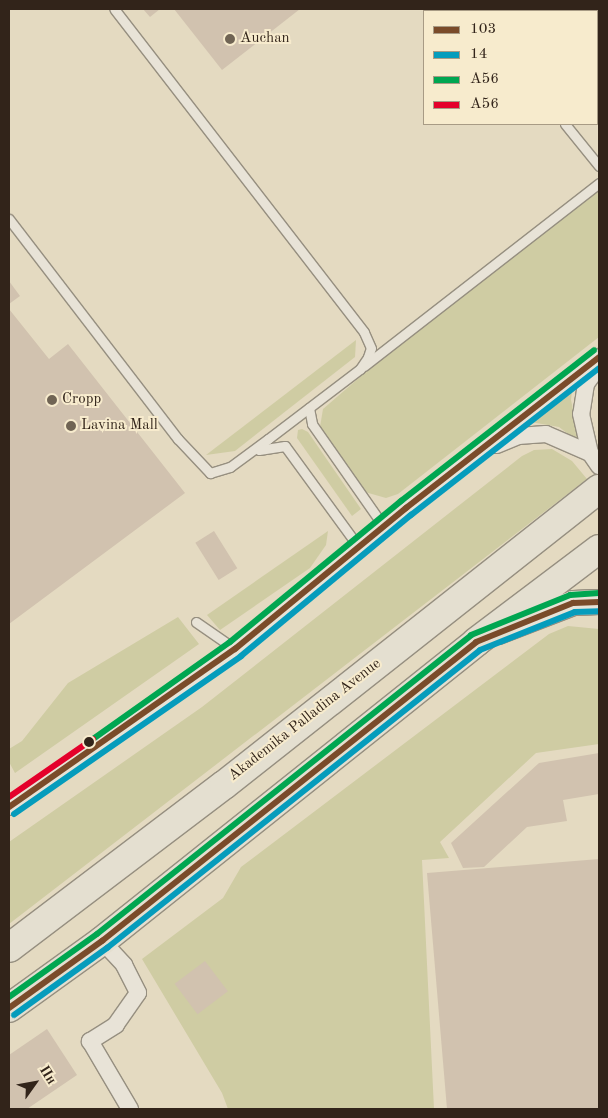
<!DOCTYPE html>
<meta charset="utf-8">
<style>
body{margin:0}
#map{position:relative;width:608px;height:1118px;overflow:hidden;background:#e4dac1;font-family:"Old Standard TT",serif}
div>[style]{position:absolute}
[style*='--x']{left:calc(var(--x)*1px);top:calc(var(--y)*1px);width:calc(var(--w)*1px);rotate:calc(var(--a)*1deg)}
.green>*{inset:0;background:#cfcca3}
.building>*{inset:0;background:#d1c2af;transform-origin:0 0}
.roads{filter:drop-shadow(1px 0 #968f80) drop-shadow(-1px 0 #968f80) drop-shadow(0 1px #968f80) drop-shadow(0 -1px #968f80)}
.lane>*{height:9px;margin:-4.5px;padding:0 4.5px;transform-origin:4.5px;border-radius:4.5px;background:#e8e3d7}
.street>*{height:16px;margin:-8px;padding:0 8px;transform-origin:8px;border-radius:8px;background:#e8e3d7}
.secondary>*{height:24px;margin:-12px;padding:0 12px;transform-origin:12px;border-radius:12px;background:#e8e3d7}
.highway>*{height:28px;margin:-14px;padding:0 14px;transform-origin:14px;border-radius:14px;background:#e4dfd0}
.bus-1>*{height:6px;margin:-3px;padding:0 3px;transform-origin:3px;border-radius:3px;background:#7a4b2a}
.bus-2>*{height:6px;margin:-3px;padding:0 3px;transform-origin:3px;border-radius:3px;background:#059cbc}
.bus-3>*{height:6px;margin:-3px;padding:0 3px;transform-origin:3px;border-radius:3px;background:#00a651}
.bus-4>*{height:6px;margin:-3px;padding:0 3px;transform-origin:3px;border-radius:3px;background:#e4002b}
.dots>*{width:14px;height:14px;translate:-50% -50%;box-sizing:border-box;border:2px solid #f7ebcd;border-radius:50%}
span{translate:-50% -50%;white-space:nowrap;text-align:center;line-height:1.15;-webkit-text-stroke:4px #f7ebcd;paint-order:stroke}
.poi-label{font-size:15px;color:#32241a}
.left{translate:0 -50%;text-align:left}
.street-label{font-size:15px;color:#32241a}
.frame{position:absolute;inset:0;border:10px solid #32241a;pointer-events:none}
.legend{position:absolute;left:423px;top:10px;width:175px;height:115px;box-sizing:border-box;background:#f7ebcd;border:1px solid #a89b85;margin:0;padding:6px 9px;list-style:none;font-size:15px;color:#32241a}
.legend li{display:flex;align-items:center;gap:10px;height:25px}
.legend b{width:25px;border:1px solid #a89b85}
.north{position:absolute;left:10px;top:1058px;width:50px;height:50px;-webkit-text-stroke:4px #f7ebcd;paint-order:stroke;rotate:58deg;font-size:14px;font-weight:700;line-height:20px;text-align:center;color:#32241a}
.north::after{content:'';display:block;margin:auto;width:18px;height:22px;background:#32241a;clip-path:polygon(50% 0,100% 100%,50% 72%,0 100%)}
</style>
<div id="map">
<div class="green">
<i style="clip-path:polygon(599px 189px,599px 337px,398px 494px,386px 498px,365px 492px,320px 427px,323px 409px,389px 352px)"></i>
<i style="clip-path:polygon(356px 340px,355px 357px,235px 451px,206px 455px)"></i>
<i style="clip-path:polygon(573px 382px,571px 400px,580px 443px,559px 427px,525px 421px)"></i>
<i style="clip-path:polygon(302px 429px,308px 432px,361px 509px,352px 516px,297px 438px,298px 430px)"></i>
<i style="clip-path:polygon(552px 449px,572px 461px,587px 479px,9px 924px,9px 842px,202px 707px,522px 456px,534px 450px)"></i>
<i style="clip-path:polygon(328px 531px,326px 545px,310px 568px,220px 630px,207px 615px)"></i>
<i style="clip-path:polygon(178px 617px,199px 644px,15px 773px,9px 762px,9px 749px,22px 741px,68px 683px)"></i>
<i style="clip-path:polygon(568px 626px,599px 629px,599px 744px,536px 753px,440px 842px,449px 858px,422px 860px,434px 1109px,228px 1109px,222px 1093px,142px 959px,223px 898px,241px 867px,549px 634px)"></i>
</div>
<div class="building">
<i style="clip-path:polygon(143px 9px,160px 9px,150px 17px)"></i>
<i style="clip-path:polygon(174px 9px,300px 9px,222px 70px)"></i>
<i style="clip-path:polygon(9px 281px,20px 296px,9px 304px)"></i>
<i style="clip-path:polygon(9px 309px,49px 359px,68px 344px,185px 493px,9px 624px)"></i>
<i style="left:214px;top:531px;width:44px;height:22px;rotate:58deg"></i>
<i style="clip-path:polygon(599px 753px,599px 794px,563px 800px,567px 821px,527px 827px,484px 867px,463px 868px,451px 843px,539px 763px)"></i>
<i style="clip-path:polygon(599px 859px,599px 1109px,447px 1109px,427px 873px)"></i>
<i style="left:205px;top:961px;width:38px;height:38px;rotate:53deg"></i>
<i style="clip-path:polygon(47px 1029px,77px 1075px,27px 1109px,9px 1109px,9px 1055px)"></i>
</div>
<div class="roads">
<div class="lane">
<i style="--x:537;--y:9;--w:3;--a:45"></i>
<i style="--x:590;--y:9;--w:3;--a:45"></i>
<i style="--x:597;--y:18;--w:4;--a:56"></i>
<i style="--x:597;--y:83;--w:4;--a:63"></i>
<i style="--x:565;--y:124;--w:54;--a:51"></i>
<i style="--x:9;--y:219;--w:277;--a:52.5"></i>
<i style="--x:178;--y:439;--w:47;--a:46.7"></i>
<i style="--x:210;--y:473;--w:21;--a:-17"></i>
<i style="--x:230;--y:467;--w:47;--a:-36.4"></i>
<i style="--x:268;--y:439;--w:116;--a:-37.3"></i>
<i style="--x:360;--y:369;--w:14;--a:-56"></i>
<i style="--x:368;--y:357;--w:9;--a:-72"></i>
<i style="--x:371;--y:348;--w:17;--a:-114"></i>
<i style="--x:364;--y:332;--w:408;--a:-127.7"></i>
<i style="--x:364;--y:366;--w:298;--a:-37.9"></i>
<i style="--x:309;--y:408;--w:16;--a:79"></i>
<i style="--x:312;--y:424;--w:126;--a:55"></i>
<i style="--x:259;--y:450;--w:26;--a:-9"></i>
<i style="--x:285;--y:446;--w:127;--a:53.9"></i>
<i style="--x:196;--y:622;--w:47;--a:34.7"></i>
</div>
<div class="street">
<i style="--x:599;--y:366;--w:22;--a:126"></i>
<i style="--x:586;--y:384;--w:30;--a:99"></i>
<i style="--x:581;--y:414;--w:40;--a:77"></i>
<i style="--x:590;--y:453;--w:16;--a:55"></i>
<i style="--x:497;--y:445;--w:23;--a:-23"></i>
<i style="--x:518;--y:436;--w:28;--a:-4"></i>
<i style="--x:546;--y:434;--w:48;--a:23.4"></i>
<i style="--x:9;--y:807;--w:276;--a:-35"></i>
<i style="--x:235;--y:649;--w:222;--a:-39.5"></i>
<i style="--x:406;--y:508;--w:245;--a:-38"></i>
<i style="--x:102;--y:941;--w:33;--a:47"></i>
<i style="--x:124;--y:965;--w:31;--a:63"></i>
<i style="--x:138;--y:993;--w:39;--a:125"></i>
<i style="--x:116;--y:1025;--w:31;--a:148"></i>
<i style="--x:90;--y:1041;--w:79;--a:59.5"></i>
</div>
<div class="secondary">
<i style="--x:498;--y:632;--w:80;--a:-21.1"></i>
<i style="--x:573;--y:603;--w:26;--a:-2"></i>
</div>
<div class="highway">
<i style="--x:9;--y:948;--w:270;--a:-37.2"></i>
<i style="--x:224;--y:785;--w:478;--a:-38.3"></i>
<i style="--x:9;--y:1008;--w:115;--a:-35.8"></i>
<i style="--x:102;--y:941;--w:479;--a:-38.6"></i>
<i style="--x:476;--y:642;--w:154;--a:-37.1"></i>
</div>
</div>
<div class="bus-1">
<i style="--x:9;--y:807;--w:276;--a:-35"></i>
<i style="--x:235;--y:649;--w:222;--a:-39.5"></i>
<i style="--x:406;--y:508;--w:245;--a:-38"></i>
<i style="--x:9;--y:1008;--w:115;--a:-35.8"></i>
<i style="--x:102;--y:941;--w:479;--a:-38.6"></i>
<i style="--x:476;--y:642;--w:105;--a:-21.9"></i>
<i style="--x:573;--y:603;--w:26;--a:-2"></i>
</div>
<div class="bus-2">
<i style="--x:14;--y:814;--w:277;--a:-34.8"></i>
<i style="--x:241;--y:656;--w:221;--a:-39.7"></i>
<i style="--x:411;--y:515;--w:239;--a:-38"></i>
<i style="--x:14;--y:1015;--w:115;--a:-35.8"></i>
<i style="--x:107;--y:948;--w:477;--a:-38.6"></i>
<i style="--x:480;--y:650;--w:102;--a:-21.8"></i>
<i style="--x:575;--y:612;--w:24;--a:-2"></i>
</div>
<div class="bus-3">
<i style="--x:93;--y:739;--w:168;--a:-35.3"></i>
<i style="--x:230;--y:642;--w:222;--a:-39.5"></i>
<i style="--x:401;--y:501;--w:245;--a:-38"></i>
<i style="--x:9;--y:997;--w:108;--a:-35.6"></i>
<i style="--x:97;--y:934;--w:479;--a:-38.6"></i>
<i style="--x:471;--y:635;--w:107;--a:-22"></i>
<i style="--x:570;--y:595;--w:29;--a:-4"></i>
</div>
<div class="bus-4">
<i style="--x:9;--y:797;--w:102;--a:-34.6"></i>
</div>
<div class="dots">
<i style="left:230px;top:39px;background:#706454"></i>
<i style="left:52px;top:400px;background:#706454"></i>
<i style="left:71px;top:426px;background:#706454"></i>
<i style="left:89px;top:742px;background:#32241a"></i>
</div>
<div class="poi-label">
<span class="left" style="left:240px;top:39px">Auchan</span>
<span class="left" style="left:62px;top:400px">Cropp</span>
<span class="left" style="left:81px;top:426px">Lavina Mall</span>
</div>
<div class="street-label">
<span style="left:305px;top:720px;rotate:-38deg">Akademika Palladina Avenue</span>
</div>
<div class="frame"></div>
<ul class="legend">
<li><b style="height:6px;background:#7a4b2a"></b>103</li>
<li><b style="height:6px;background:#059cbc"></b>14</li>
<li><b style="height:6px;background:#00a651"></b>А56</li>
<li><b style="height:6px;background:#e4002b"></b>A56</li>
</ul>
<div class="north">Пн</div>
</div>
